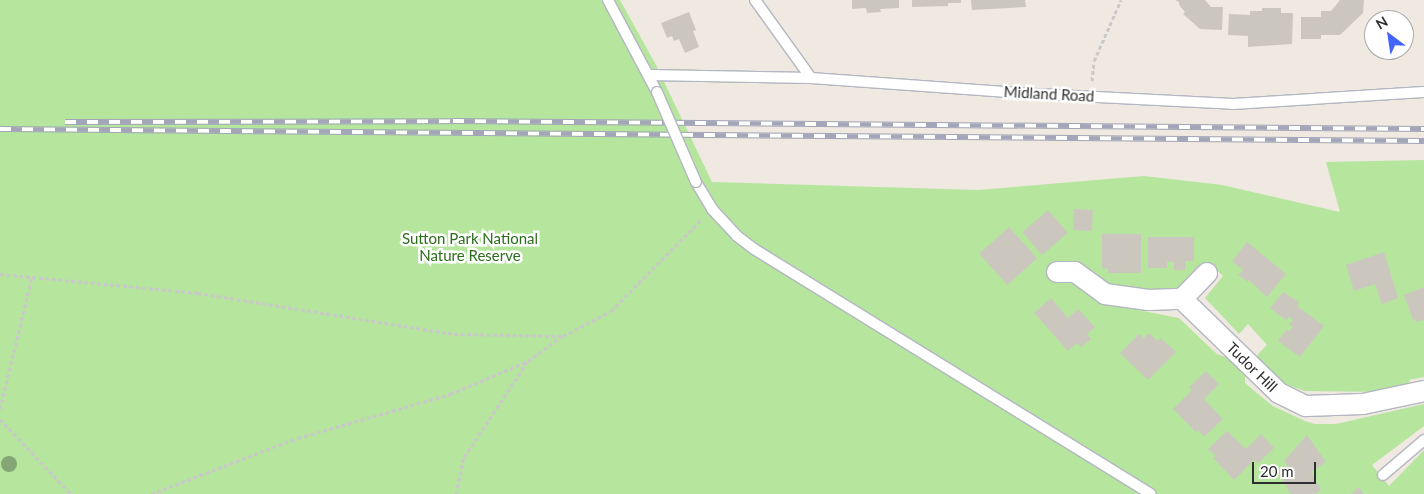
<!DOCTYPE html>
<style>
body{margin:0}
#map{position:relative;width:1424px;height:494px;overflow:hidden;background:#efe9e1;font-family:Lato,sans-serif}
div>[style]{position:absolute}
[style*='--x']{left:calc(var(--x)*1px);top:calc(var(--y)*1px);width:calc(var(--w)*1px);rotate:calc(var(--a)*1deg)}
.green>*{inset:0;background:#b6e59e}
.building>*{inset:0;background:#cbc7bf;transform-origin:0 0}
.path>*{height:3px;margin-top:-1.5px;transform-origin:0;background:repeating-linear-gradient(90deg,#c9c9c9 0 4px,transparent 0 6.5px)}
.roads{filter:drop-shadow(1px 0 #b4b7c1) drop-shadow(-1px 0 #b4b7c1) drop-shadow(0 1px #b4b7c1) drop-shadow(0 -1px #b4b7c1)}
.lane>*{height:10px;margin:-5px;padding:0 5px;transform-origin:5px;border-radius:5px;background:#fff}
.street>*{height:20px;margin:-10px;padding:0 10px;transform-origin:10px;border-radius:10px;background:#fff}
.rail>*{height:5.5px;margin-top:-2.75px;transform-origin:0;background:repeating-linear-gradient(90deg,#fff 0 11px,#a3a6b8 0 22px);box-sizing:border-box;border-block:1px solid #a3a6b8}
.bridges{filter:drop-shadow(1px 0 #b4b7c1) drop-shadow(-1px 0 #b4b7c1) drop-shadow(0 1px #b4b7c1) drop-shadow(0 -1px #b4b7c1)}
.lane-bridge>*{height:10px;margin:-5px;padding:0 5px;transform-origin:5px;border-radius:5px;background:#fff}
.trees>*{width:16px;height:16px;margin:-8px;border-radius:50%;background:#84a574}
span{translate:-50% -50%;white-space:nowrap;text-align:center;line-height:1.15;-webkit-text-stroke:5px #fff;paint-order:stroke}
.street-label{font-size:15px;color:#2e2e2e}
.park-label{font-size:15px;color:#2c6e1b}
.north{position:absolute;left:1364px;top:10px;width:50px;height:50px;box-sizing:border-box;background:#fff;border:1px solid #ababab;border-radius:50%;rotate:329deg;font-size:14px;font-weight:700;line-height:20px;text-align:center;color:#2e2e2e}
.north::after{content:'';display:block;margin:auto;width:18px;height:22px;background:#4264fb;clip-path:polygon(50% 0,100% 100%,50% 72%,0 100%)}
.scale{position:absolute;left:1252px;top:462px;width:64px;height:22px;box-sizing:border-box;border:2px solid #2e2e2e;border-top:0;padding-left:6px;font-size:15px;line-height:18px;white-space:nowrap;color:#2e2e2e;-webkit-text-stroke:4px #fff;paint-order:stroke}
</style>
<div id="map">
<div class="green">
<i style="clip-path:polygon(0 0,620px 0,656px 65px,712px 182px,978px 190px,1144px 176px,1222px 185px,1340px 212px,1326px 162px,1424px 160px,1424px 377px,1409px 380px,1410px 386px,1381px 392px,1305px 391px,1285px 384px,1264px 369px,1257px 360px,1258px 354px,1267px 345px,1248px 324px,1239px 334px,1205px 298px,1223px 276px,1211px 264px,1203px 264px,1179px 288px,1172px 290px,1117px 290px,1093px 275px,1083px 265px,1073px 263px,1069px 277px,1102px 303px,1179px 318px,1217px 354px,1228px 358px,1245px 376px,1245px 383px,1258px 394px,1273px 406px,1305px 421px,1315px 424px,1336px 424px,1424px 404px,1424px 426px,1372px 465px,1389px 486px,1424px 450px,1424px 494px,0 494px)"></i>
</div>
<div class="building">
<i style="clip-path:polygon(852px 0,899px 0,899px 8px,880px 9px,881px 12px,867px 13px,866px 8px,852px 9px)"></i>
<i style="clip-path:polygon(912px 0,961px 0,961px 3px,948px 3px,948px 6px,912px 7px)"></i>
<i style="clip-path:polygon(971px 0,1025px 0,1026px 7px,972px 10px)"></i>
<i style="clip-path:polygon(1175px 0,1205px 0,1211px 7px,1223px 7px,1222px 30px,1200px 29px,1183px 14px,1185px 12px,1179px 5px,1179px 2px)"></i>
<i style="clip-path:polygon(1340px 0,1364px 0,1363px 13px,1340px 35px,1321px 35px,1321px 39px,1301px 39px,1301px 17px,1321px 17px,1321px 11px,1331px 11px)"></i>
<i style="clip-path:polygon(1262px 8px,1281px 8px,1281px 13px,1293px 13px,1292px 44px,1248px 47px,1248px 36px,1228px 35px,1229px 14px,1250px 15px,1250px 11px,1262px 11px)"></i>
<i style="clip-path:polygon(689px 12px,696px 30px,693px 31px,699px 47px,685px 53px,679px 39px,674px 41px,672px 36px,667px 38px,661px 23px)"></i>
<i style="left:1074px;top:209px;width:19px;height:21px;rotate:3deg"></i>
<i style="left:1048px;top:210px;width:30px;height:34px;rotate:49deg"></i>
<i style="left:1009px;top:227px;width:42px;height:40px;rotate:48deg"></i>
<i style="clip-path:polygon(1102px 234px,1141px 234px,1141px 273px,1108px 273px,1108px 269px,1102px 268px)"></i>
<i style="clip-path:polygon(1148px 237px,1194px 237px,1194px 261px,1185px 261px,1185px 270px,1174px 270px,1174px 262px,1167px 262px,1167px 268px,1148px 268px)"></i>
<i style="clip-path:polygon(1247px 242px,1286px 274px,1267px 297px,1249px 280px,1248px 282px,1238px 275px,1243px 270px,1232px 261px)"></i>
<i style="clip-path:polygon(1384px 252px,1398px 298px,1382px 304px,1375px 284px,1354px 291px,1346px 265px)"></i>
<i style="clip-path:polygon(1424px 287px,1424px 320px,1416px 322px,1415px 319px,1413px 320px,1404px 295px)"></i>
<i style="clip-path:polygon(1283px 292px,1299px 302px,1297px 306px,1324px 326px,1300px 357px,1278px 341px,1287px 329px,1289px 331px,1293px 327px,1289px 324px,1293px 320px,1289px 317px,1286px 320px,1270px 308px)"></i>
<i style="clip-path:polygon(1051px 298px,1068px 318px,1078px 309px,1095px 327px,1087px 334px,1091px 339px,1081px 347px,1077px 343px,1068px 351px,1034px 313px)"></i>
<i style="clip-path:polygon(1149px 333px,1157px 341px,1161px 338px,1176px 352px,1148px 380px,1120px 353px,1139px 334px,1144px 338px)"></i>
<i style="clip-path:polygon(1206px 371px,1219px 384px,1204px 399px,1223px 419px,1204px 437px,1198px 430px,1196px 432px,1173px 409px,1192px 390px,1189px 387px)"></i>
<i style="clip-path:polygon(1227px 431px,1246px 449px,1261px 434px,1274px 448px,1258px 463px,1254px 460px,1234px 480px,1213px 458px,1216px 456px,1208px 449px)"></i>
<i style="clip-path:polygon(1307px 435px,1326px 462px,1311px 472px,1321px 490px,1315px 494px,1291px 494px,1278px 473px,1288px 467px,1284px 461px)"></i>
<i style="clip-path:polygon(1358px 487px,1364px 494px,1351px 494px)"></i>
</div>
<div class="path">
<i style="--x:1092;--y:81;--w:20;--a:-84"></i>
<i style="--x:1094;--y:61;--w:67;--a:-66.1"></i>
<i style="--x:0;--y:274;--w:199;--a:5.5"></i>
<i style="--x:198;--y:293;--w:259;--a:9.1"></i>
<i style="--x:454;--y:334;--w:109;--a:1.1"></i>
<i style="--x:563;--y:336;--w:54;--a:-27.5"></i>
<i style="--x:611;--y:311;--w:128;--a:-45.3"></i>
<i style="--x:0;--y:409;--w:136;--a:-76.4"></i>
<i style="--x:0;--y:419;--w:103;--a:46.6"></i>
<i style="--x:151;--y:494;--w:157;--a:-20.9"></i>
<i style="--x:298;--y:438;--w:158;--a:-16.1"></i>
<i style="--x:450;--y:394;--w:85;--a:-22.9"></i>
<i style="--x:528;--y:361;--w:42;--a:-36.3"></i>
<i style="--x:456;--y:494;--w:38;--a:-78"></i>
<i style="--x:464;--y:457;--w:114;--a:-56.4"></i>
</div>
<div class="roads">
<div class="lane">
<i style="--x:608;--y:0;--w:104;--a:62"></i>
<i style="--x:755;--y:0;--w:96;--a:54.3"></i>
<i style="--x:649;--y:75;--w:162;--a:1.1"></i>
<i style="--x:811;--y:78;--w:208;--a:4.1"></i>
<i style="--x:1018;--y:93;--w:215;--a:2.9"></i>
<i style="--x:1233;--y:104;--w:191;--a:-3.6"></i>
<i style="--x:696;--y:182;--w:31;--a:59"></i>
<i style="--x:712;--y:209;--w:37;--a:47"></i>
<i style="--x:737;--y:236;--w:21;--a:37"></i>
<i style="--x:754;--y:249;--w:466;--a:31.7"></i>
<i style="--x:1383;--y:475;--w:54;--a:-40.5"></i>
</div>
<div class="street">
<i style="--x:1057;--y:272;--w:18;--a:0"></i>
<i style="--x:1075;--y:272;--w:37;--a:36"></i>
<i style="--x:1105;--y:294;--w:44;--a:7.8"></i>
<i style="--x:1149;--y:300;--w:33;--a:-2"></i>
<i style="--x:1182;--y:299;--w:135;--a:44.1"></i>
<i style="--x:1279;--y:393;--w:30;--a:26"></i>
<i style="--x:1306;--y:406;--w:57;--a:-2"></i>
<i style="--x:1363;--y:404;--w:62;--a:-12"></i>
<i style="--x:1182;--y:299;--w:36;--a:-46"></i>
</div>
</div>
<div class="rail">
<i style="--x:65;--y:122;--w:388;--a:-0.1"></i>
<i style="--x:453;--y:121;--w:971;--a:0.47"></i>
<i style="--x:0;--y:129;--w:1424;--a:0.48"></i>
</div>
<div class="bridges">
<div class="lane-bridge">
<i style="--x:657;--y:92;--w:98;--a:66.6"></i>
</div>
</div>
<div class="trees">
<i style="left:9px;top:464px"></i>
</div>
<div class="street-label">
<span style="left:1049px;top:94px;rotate:3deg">Midland Road</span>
<span style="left:1252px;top:367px;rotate:44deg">Tudor Hill</span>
</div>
<div class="park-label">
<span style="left:470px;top:247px">Sutton Park National<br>Nature Reserve</span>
</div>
<div class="north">N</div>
<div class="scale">20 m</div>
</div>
